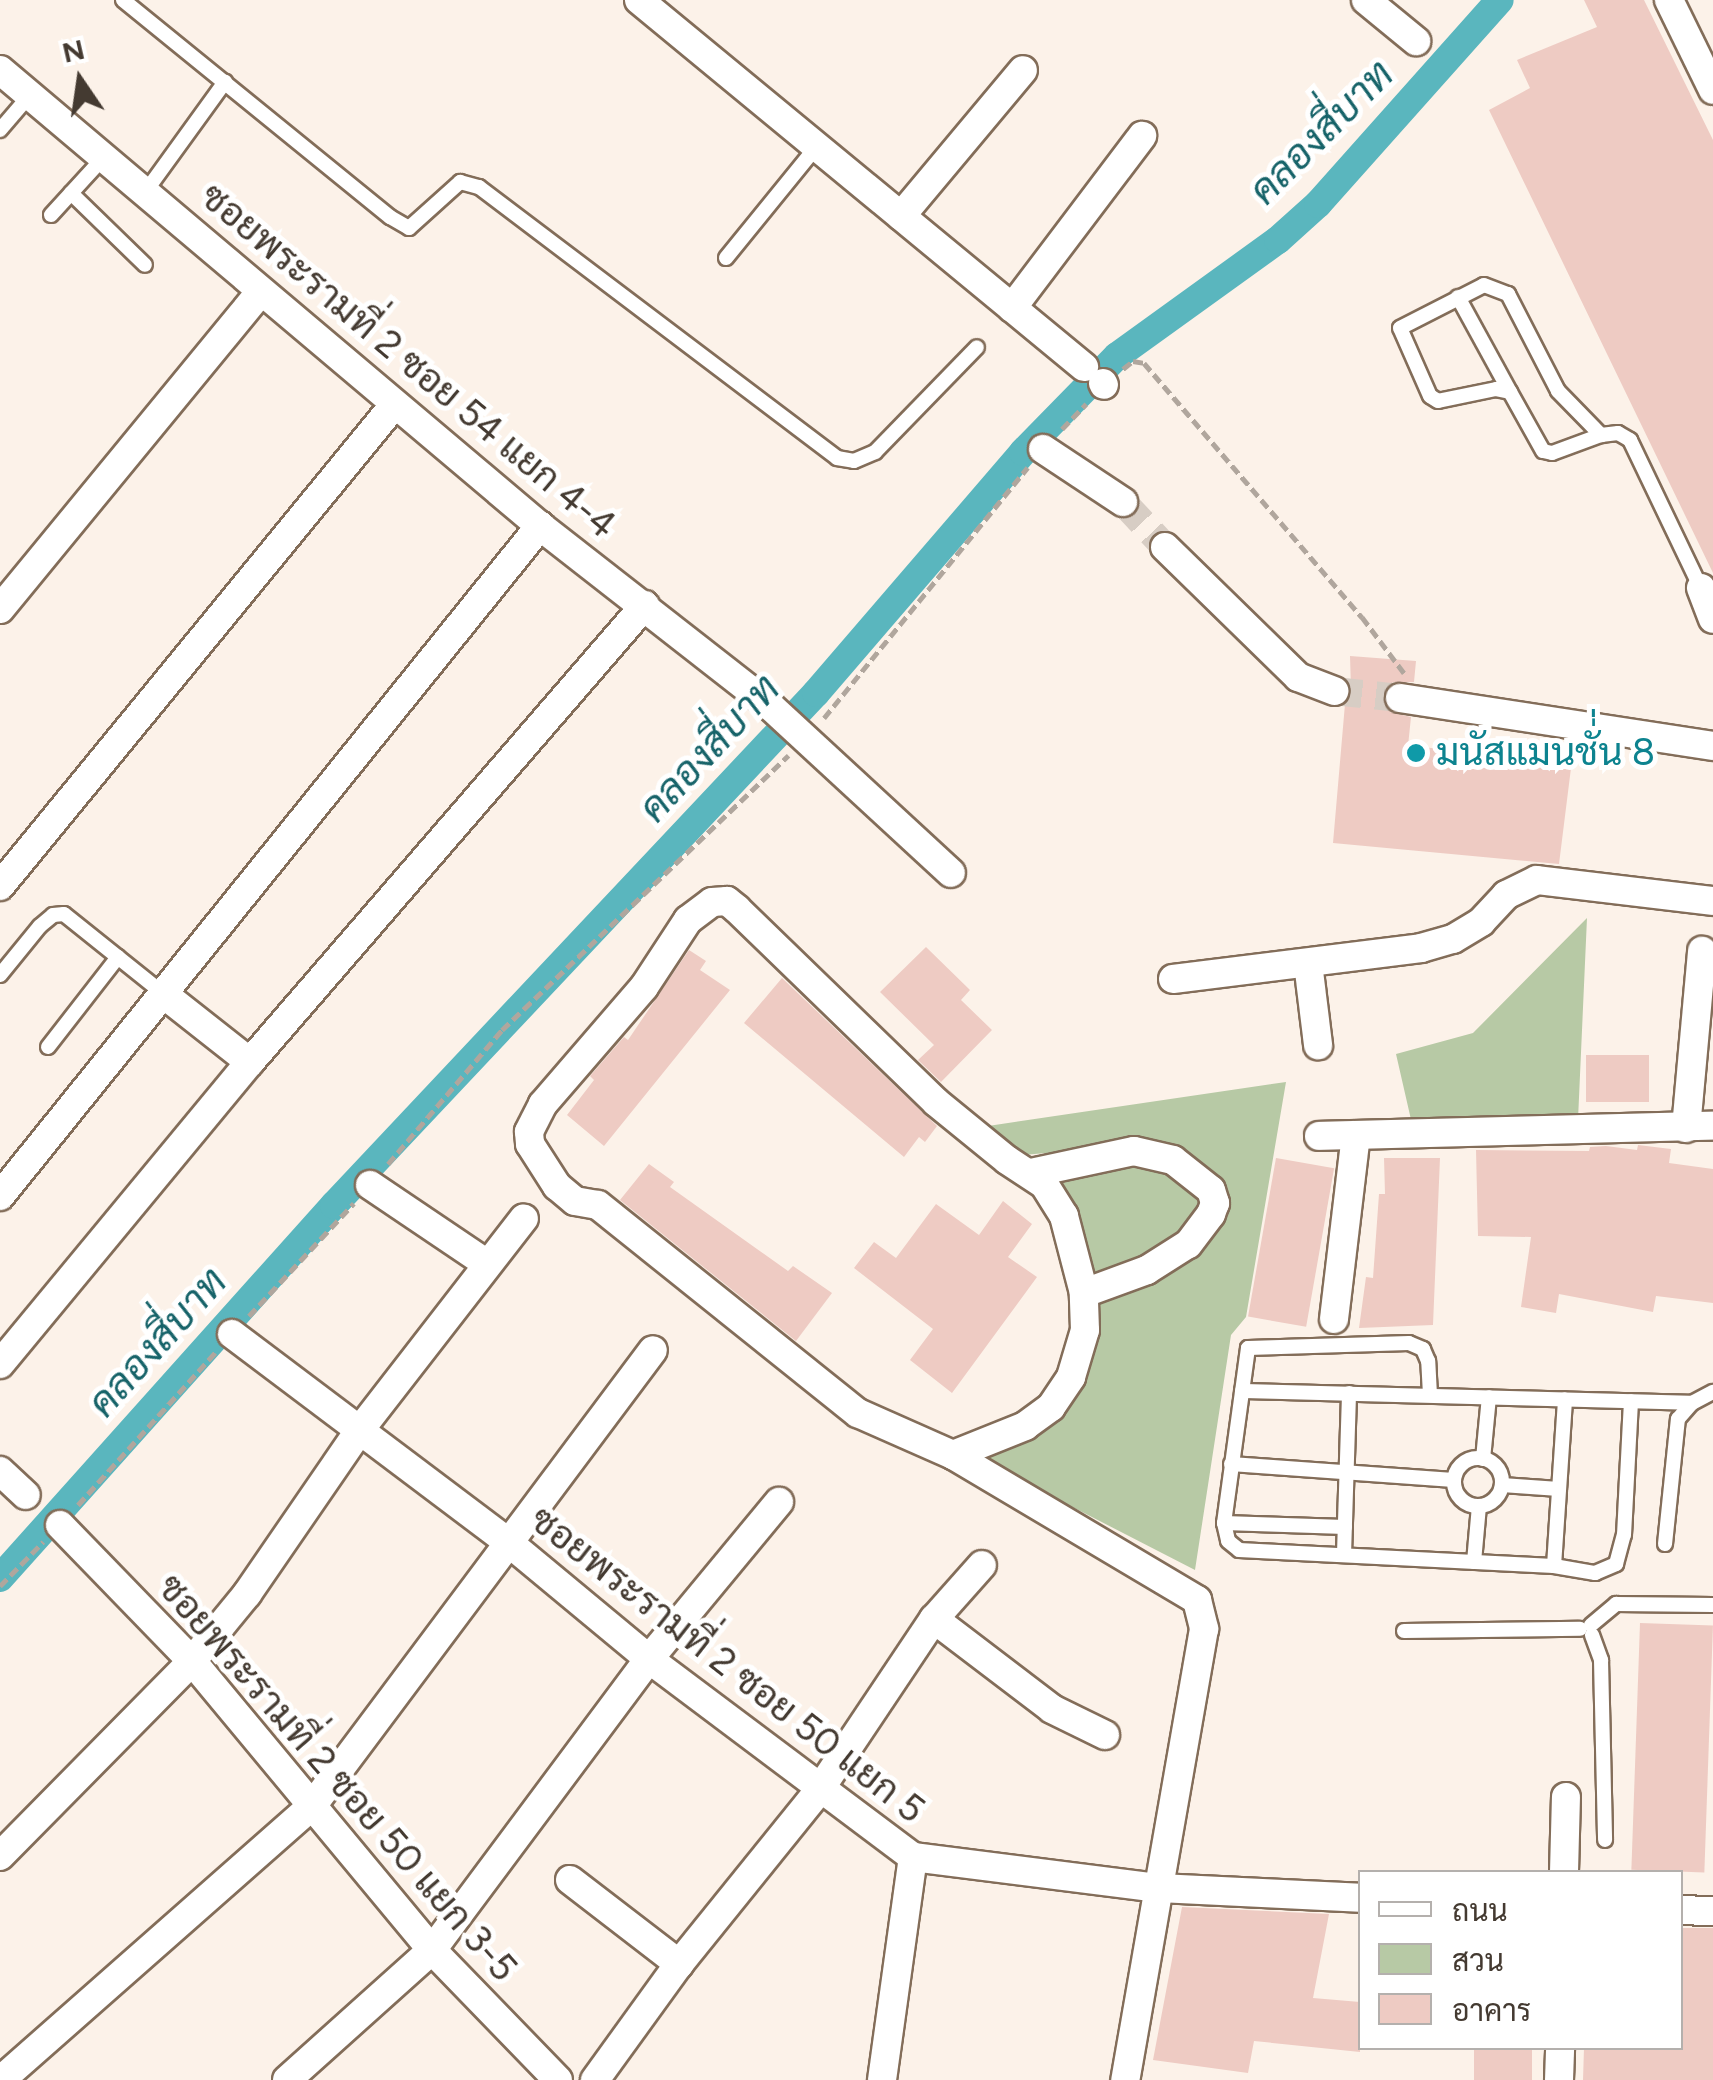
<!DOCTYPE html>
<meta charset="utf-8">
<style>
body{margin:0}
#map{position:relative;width:1713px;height:2080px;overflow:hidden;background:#fcf2e9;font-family:Figtree,Sarabun,sans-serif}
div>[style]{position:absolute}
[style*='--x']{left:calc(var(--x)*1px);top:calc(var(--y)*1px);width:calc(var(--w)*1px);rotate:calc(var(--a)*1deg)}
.green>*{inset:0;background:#b7c9a5}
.canal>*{height:28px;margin:-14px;padding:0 14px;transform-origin:14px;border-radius:14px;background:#5ab6be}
.building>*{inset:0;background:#eecbc3;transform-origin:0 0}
.street-tunnel>*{height:28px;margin-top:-14px;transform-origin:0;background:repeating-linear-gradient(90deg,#d7cdc4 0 28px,transparent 0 42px)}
.path>*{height:5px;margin-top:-2.5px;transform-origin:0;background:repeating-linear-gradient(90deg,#b0a69d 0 10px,transparent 0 15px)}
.roads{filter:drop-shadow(2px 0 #836d59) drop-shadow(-2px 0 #836d59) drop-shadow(0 2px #836d59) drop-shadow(0 -2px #836d59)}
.lane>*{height:14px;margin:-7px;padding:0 7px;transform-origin:7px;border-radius:7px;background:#fff}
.lane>.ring{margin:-7px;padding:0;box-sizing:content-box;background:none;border:14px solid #fff;border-radius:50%}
.street>*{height:28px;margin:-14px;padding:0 14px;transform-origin:14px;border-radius:14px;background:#fff}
.dots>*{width:28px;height:28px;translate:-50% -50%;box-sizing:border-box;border:5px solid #fff;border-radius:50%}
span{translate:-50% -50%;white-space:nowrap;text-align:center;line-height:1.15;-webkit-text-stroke:10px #fff;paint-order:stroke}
.street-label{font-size:38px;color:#443a31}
.culture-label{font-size:38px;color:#0d838f}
.left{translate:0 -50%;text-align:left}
.water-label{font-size:40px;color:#166369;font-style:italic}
.legend{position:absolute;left:1358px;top:1870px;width:325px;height:180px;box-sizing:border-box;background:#fff;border:2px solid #b4b0ad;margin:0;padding:12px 18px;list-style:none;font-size:30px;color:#443a31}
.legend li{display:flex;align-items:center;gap:20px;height:50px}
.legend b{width:50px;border:2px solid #b4b0ad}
.north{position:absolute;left:30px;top:30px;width:100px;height:100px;-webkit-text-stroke:8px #fff;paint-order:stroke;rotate:347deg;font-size:28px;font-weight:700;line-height:40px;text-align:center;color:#443a31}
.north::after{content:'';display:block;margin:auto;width:35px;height:45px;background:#443a31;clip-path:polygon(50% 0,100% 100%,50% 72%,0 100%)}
</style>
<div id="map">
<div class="green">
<i style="clip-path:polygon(1587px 918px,1578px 1120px,1412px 1124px,1396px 1054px,1473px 1033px)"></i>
<i style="clip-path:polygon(1286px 1082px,1246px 1317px,1231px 1335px,1195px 1570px,981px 1460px,1029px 1439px,1061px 1414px,1098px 1297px,1160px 1271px,1219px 1186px,1206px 1168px,1162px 1143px,1023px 1155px,988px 1126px)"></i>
<i style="clip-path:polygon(1123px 1163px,1176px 1173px,1203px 1200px,1203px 1213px,1166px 1250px,1093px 1277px,1058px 1185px,1063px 1177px)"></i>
</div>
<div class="canal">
<i style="--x:0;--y:1578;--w:501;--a:-48.16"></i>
<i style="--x:334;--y:1205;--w:703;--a:-46.73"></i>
<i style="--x:816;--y:693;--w:318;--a:-49.3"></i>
<i style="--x:1023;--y:452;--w:134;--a:-45.6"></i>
<i style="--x:1117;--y:356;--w:198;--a:-35.8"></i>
<i style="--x:1278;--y:240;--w:54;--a:-42"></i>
<i style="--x:1318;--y:204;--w:273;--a:-48.3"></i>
</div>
<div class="building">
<i style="clip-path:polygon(1584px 0,1644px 0,1713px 140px,1713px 573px,1489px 110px,1530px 88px,1517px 60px,1597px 27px)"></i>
<i style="clip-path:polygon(1350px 656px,1416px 661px,1414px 682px,1393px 682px,1383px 696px,1390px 712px,1411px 717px,1408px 746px,1572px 760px,1559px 864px,1333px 843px,1345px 704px,1351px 689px)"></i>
<i style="clip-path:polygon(926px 947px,970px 990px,961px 1000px,992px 1030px,941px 1082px,918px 1060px,934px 1045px,880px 992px)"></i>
<i style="clip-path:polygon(689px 950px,706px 961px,700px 970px,730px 990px,604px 1146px,567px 1115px,594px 1080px,590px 1076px,624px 1037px,628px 1040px)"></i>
<i style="clip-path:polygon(782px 978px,937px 1126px,925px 1142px,919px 1137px,904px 1157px,744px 1023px)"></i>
<i style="left:1649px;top:1055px;width:47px;height:63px;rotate:90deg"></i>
<i style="clip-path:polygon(1638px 1145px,1671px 1149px,1669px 1163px,1713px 1169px,1713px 1303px,1656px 1296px,1653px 1312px,1559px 1294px,1556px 1313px,1521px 1307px,1531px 1237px,1478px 1236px,1476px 1150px,1589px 1151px,1590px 1147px,1606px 1146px,1637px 1150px)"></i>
<i style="left:1276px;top:1158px;width:59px;height:161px;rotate:10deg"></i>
<i style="clip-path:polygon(1384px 1158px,1440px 1158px,1433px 1325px,1359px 1328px,1366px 1277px,1373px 1278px,1379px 1194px,1385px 1194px)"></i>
<i style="clip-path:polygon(649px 1164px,674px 1182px,670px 1187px,788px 1271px,793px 1266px,832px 1293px,796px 1341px,620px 1200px)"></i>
<i style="clip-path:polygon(1003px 1201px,1032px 1224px,1008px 1257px,1037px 1277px,952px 1393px,910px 1360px,933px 1329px,854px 1268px,874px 1242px,896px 1258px,936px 1204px,979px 1235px)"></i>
<i style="left:1640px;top:1623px;width:73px;height:247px;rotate:2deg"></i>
<i style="clip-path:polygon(1182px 1907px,1329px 1914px,1313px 1998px,1360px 2002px,1360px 2052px,1254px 2041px,1248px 2073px,1153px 2060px)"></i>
<i style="clip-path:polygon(1680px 1928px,1713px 1928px,1713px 2080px,1583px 2080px,1584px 2048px,1680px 2048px)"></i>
<i style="left:1474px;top:2048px;width:58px;height:32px"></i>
</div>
<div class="street-tunnel">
<i style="--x:1123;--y:502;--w:62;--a:47"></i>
<i style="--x:1334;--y:691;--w:66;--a:6.1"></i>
</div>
<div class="path">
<i style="--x:1123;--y:369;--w:13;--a:-39"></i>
<i style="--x:1133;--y:361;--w:11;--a:10"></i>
<i style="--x:1144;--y:363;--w:335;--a:49.4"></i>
<i style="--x:1362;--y:617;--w:70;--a:53.1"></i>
<i style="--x:1062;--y:429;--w:35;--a:-46"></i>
<i style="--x:824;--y:718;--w:323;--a:-50.9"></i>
<i style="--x:388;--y:1164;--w:176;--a:-49.6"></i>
<i style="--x:502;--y:1030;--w:397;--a:-43.8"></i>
<i style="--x:249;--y:1316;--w:154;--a:-47.1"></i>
<i style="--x:78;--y:1505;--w:205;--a:-48"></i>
<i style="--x:0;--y:1586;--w:62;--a:-45.7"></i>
</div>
<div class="roads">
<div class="lane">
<i style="--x:123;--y:0;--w:344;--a:39.1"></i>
<i style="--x:390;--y:217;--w:22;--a:30"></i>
<i style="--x:409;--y:228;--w:69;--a:-42"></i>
<i style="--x:460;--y:182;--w:20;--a:15"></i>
<i style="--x:479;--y:187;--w:449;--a:37.1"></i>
<i style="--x:837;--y:458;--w:17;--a:10"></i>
<i style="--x:854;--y:461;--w:23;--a:-23"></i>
<i style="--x:875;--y:452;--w:146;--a:-45.8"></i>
<i style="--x:0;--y:130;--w:46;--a:-49.4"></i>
<i style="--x:146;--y:191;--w:135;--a:-54.1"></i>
<i style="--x:71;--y:193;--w:103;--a:44.2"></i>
<i style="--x:51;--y:215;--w:79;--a:-47.6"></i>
<i style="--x:726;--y:258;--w:144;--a:-50.9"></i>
<i style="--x:1458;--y:297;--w:108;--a:61.3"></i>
<i style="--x:1601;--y:435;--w:52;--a:159.8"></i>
<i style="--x:1552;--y:453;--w:9;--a:-167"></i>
<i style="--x:1543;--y:451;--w:68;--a:-119.2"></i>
<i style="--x:1510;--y:392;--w:14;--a:-168"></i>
<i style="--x:1496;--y:389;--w:59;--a:168.3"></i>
<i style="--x:1438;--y:401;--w:9;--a:-148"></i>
<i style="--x:1430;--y:396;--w:74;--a:-113.8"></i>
<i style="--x:1400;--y:328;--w:94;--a:-27.1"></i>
<i style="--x:1484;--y:285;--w:26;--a:21"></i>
<i style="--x:1508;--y:294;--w:109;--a:62.7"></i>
<i style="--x:1558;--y:391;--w:62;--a:45.7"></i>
<i style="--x:1601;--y:435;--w:17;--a:-7"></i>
<i style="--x:1618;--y:433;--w:14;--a:30"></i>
<i style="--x:1630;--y:440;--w:164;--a:64.4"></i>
<i style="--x:0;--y:975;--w:63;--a:-50.8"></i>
<i style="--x:40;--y:926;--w:17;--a:-40"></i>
<i style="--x:53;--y:915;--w:11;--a:-5"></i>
<i style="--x:64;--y:914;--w:128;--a:38.7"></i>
<i style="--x:48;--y:1047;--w:114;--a:-52.1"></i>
<i style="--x:1242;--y:1391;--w:450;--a:1.5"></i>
<i style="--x:1430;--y:1395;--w:34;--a:-93"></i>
<i style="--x:1428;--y:1361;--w:13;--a:-113"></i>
<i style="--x:1423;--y:1349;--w:15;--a:-157"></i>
<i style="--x:1409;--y:1343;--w:161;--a:178.2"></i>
<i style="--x:1248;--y:1348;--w:177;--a:97.8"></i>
<i style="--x:1224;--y:1523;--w:18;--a:77"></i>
<i style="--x:1228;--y:1541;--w:14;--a:39"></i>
<i style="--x:1239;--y:1550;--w:315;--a:2.9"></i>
<i style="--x:1554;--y:1566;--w:167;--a:-86.2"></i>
<i class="ring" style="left:1454px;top:1458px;width:34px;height:34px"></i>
<i style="--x:1483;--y:1459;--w:62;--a:-84.5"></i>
<i style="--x:1231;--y:1464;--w:223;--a:4.1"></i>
<i style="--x:1502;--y:1485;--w:57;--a:4"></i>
<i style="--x:1224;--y:1523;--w:121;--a:1.9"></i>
<i style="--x:1665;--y:1544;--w:126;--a:-84.1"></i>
<i style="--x:1678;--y:1419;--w:21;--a:-49"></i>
<i style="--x:1692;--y:1403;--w:24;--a:-28"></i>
<i style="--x:1344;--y:1554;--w:161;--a:-88.2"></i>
<i style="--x:1474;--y:1562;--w:56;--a:-84.9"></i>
<i style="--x:1554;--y:1566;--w:42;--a:9.7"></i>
<i style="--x:1595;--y:1573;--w:23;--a:-23"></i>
<i style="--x:1616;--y:1564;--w:30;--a:-75"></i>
<i style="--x:1624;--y:1535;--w:134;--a:-87"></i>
<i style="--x:1591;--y:1625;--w:33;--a:-40"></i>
<i style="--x:1616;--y:1604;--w:97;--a:0.6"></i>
<i style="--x:1404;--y:1631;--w:176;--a:-0.7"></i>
<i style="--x:1592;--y:1635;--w:27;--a:70"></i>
<i style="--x:1601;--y:1660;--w:180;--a:88.7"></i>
</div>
<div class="street">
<i style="--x:639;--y:0;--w:577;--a:39.51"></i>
<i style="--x:1366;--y:0;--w:65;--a:39.4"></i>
<i style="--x:1669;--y:0;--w:100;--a:63.9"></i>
<i style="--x:0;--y:70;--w:707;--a:40.18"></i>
<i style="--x:540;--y:526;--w:292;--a:38"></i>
<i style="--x:770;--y:706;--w:246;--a:42.7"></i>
<i style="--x:901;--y:216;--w:190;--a:-50.1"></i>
<i style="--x:1012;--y:308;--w:216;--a:-52.9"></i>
<i style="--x:1103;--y:383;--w:2;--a:63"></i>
<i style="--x:1043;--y:449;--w:96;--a:33.5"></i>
<i style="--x:1165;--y:547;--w:186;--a:44.3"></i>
<i style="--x:1298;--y:677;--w:39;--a:21"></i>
<i style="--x:1701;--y:588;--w:33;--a:69"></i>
<i style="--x:0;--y:609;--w:410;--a:-50.6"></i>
<i style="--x:1400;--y:698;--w:317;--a:8.7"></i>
<i style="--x:0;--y:886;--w:623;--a:-50.67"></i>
<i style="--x:1308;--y:963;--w:83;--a:83"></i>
<i style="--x:1173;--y:979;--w:250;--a:-7.1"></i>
<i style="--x:1421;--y:948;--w:33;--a:-16"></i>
<i style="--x:1453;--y:939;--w:33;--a:-31"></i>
<i style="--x:1481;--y:922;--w:37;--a:-47"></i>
<i style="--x:1506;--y:895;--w:34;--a:-26"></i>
<i style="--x:1537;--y:880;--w:177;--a:6.8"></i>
<i style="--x:166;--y:996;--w:107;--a:38.2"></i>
<i style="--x:1686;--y:1128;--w:178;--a:-84.8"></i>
<i style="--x:1319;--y:1136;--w:394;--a:-1.5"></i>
<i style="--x:1031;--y:1173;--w:105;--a:-12.1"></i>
<i style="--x:1134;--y:1151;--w:40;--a:13"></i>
<i style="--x:1173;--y:1160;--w:48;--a:38.3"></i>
<i style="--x:1211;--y:1190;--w:14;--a:73"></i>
<i style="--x:1215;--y:1203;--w:12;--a:110"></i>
<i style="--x:1211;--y:1214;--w:38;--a:127"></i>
<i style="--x:1188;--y:1244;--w:49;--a:147.6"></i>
<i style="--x:1147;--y:1270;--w:67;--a:159.9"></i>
<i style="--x:370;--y:1185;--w:141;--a:34"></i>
<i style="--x:0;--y:1196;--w:861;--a:-51.13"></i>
<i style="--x:1334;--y:1319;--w:185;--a:-83.2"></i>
<i style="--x:232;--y:1334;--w:346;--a:37"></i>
<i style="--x:508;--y:1542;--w:183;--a:39.7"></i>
<i style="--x:649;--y:1659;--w:330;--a:36.9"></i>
<i style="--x:913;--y:1857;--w:248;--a:7.2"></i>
<i style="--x:1159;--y:1888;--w:201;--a:2.8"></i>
<i style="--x:0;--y:1364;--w:392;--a:-50.4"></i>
<i style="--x:250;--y:1062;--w:604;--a:-49.16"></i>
<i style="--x:953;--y:1455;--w:78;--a:-21.9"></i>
<i style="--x:1025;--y:1426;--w:32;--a:-36"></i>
<i style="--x:1051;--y:1407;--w:36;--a:-56"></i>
<i style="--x:1071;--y:1377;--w:49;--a:-73.4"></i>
<i style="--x:1085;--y:1330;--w:37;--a:-92"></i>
<i style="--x:1084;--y:1293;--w:80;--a:-104.6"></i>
<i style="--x:1064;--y:1216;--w:36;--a:-122"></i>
<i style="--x:1045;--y:1185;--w:45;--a:-146.7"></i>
<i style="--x:1007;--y:1160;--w:92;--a:-140.8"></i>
<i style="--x:936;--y:1102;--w:277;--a:-135.9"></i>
<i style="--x:737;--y:909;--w:13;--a:-141"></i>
<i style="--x:727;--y:901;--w:15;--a:176"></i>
<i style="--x:712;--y:902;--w:30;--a:143"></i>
<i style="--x:688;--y:920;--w:80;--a:123.3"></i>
<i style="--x:644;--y:987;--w:155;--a:130.8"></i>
<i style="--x:543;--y:1104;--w:31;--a:117"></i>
<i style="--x:529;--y:1132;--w:12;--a:85"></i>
<i style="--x:530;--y:1144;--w:50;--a:57.3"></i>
<i style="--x:557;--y:1186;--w:23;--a:40"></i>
<i style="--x:575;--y:1201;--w:23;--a:10"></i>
<i style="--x:598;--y:1205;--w:333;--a:38.7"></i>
<i style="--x:858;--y:1413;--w:104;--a:23.9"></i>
<i style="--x:953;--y:1455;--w:284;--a:30.7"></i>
<i style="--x:1197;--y:1600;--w:30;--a:76"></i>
<i style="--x:1204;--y:1629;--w:458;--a:99.9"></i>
<i style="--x:0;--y:1471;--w:35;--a:43"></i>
<i style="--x:60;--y:1525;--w:190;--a:45.9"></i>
<i style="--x:192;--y:1661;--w:376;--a:50.3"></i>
<i style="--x:432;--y:1950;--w:181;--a:45.9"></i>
<i style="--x:934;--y:1619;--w:148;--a:37.3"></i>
<i style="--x:1052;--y:1709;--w:59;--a:26.1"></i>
<i style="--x:0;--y:1856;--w:274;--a:-45.4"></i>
<i style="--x:192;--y:1661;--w:87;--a:-50.6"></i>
<i style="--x:247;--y:1594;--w:198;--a:-55.5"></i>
<i style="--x:359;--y:1431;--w:269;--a:-52.2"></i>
<i style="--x:1564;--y:1872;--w:75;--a:-88.5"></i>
<i style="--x:570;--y:1880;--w:138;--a:37.6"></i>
<i style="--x:1680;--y:1910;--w:33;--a:2"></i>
<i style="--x:1;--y:2080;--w:414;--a:-41.4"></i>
<i style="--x:312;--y:1806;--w:569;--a:-53.21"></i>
<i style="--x:287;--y:2080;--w:195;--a:-41.9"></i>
<i style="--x:432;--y:1950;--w:363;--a:-53.3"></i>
<i style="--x:649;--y:1659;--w:204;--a:-50.4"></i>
<i style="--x:595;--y:2080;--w:143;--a:-54.1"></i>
<i style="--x:679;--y:1964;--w:225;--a:-51.1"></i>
<i style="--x:820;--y:1789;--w:205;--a:-56.2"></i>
<i style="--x:934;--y:1619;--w:72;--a:-48.4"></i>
<i style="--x:882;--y:2080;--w:225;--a:-82.1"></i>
<i style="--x:1559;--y:2080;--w:32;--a:-88"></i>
</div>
</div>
<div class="dots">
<i style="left:1416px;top:753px;background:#0f9aa8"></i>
</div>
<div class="street-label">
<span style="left:408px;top:361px;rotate:40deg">ซอยพระรามที่ 2 ซอย 54 แยก 4-4</span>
<span style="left:727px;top:1665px;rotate:38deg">ซอยพระรามที่ 2 ซอย 50 แยก 5</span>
<span style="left:337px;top:1778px;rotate:49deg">ซอยพระรามที่ 2 ซอย 50 แยก 3-5</span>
</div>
<div class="culture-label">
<span class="left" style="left:1436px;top:753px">มนัสแมนชั่่น 8</span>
</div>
<div class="water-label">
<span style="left:1321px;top:132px;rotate:-45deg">คลองสี่บาท</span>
<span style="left:709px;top:748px;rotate:-47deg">คลองสี่บาท</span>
<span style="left:157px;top:1342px;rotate:-48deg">คลองสี่บาท</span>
</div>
<ul class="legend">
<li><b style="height:12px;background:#fff"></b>ถนน</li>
<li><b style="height:28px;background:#b7c9a5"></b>สวน</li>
<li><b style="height:28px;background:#eecbc3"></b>อาคาร</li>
</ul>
<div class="north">N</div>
</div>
